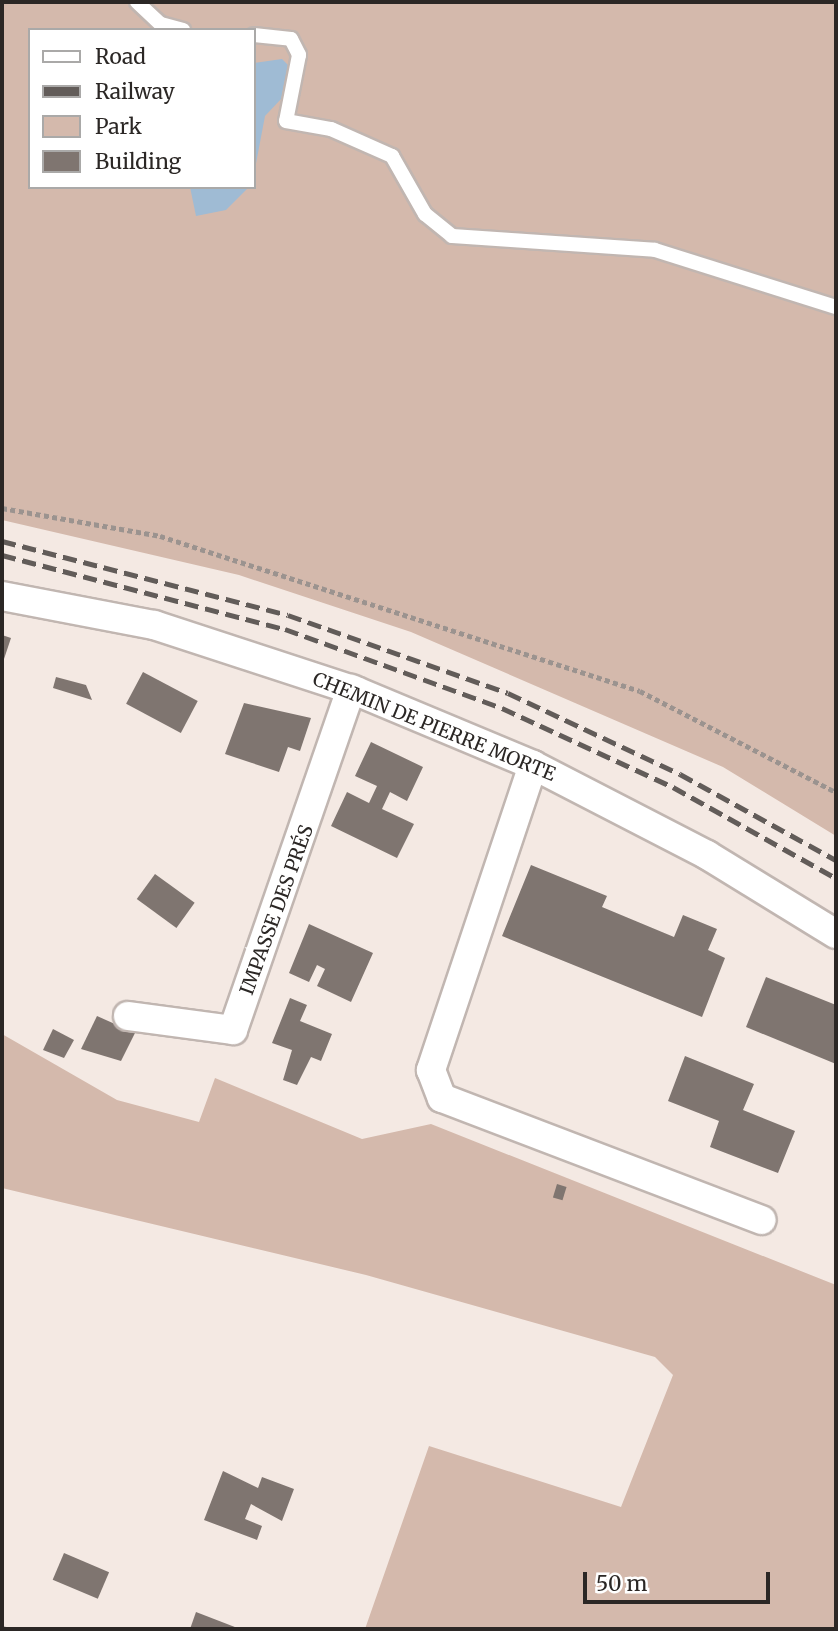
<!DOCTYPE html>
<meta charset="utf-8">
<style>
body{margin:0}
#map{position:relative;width:838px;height:1631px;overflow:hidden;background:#f4e9e3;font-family:Merriweather,serif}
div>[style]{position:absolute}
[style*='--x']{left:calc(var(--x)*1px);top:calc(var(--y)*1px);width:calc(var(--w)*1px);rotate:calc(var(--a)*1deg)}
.green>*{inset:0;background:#d4b9ac}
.water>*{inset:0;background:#9fbbd4}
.building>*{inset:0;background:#7f7570;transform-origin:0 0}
.path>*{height:4.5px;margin-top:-2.25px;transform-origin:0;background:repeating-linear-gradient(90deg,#9b938f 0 5px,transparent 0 8.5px)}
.roads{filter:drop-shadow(2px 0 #c1b6b1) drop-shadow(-2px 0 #c1b6b1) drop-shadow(0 2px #c1b6b1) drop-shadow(0 -2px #c1b6b1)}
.service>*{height:14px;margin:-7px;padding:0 7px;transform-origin:7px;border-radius:7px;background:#fff}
.minor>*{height:28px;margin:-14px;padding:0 14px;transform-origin:14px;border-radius:14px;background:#fff}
.rail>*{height:5px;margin-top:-2.5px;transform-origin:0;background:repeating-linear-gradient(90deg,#625c59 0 14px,transparent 0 21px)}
span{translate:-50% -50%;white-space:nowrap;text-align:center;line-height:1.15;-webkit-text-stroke:6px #fff;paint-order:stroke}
.street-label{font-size:19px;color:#2b2725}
.frame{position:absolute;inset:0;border:4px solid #2b2725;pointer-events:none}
.legend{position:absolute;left:28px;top:28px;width:228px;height:161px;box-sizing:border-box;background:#fff;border:2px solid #aaa9a8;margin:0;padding:9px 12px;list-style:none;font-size:21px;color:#2b2725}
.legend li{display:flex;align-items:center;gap:14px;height:35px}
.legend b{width:35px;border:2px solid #aaa9a8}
.scale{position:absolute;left:583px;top:1572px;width:187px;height:32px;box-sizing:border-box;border:4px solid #2b2725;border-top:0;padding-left:9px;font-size:21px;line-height:24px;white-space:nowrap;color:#2b2725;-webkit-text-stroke:5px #fff;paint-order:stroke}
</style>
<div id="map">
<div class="green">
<i style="clip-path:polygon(evenodd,2px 2px,836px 2px,836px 836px,723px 767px,411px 632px,239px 575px,2px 520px,2px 2px,30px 30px,254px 30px,254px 187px,30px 187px,30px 30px)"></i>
<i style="clip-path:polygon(2px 1034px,117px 1100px,199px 1122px,215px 1078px,362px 1139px,431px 1124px,836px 1285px,836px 1629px,365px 1629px,429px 1446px,621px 1507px,673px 1375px,655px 1357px,366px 1275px,2px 1188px)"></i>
</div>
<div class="water">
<i style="clip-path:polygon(282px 59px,290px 67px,282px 98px,265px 116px,254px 174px,254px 63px)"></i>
<i style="clip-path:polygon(190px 187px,249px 187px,226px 210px,196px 216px)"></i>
</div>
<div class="building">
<i style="clip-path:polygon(2px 635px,11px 638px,2px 665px)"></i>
<i style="left:143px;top:672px;width:62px;height:36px;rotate:28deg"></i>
<i style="clip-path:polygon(56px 677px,86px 685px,92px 700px,53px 688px)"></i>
<i style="clip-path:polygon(244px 703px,311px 718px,300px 751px,288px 747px,279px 772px,225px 754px)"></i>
<i style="clip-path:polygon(371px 742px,423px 767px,407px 801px,390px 792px,382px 809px,414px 824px,397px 858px,331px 826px,347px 792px,369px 803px,377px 786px,355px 776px)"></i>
<i style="clip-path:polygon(531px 865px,607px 896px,602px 907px,674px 937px,683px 915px,717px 929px,708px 950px,725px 958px,702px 1017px,502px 936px)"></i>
<i style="left:155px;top:874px;width:49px;height:31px;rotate:36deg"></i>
<i style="clip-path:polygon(309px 924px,373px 953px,351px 1002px,317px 986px,325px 969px,317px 965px,309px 982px,289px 973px)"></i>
<i style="clip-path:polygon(766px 977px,836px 1005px,836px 1064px,746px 1027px)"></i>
<i style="clip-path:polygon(290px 998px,307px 1005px,300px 1021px,332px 1034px,321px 1061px,311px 1057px,297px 1085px,283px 1080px,292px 1050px,272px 1043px)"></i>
<i style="clip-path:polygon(97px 1016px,135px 1033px,121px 1061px,81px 1049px)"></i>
<i style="clip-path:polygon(53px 1029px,74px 1040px,64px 1058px,43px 1050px)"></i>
<i style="clip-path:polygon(685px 1056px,754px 1084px,743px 1110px,795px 1131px,778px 1173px,710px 1147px,719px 1121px,668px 1101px)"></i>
<i style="left:557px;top:1184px;width:10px;height:14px;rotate:17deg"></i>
<i style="clip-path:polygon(223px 1471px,258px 1488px,262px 1477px,294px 1489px,282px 1521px,251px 1504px,245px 1519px,262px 1526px,257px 1540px,204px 1520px)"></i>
<i style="left:64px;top:1553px;width:49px;height:29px;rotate:23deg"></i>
<i style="clip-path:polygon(196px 1612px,240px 1629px,190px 1629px)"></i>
</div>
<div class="path">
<i style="--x:2;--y:508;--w:160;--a:10"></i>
<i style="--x:160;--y:536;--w:504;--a:17.9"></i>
<i style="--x:640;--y:691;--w:220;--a:27.3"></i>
<i style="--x:2;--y:1628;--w:4;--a:14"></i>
</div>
<div class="roads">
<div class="service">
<i style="--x:137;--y:2;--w:33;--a:43"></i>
<i style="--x:161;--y:24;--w:23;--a:15"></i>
<i style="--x:254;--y:35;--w:37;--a:6"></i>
<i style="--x:291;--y:39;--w:18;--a:63"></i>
<i style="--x:299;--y:55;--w:67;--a:101.1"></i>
<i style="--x:286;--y:121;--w:46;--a:10.1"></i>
<i style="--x:331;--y:129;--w:67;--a:23.9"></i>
<i style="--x:392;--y:156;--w:67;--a:60.4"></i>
<i style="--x:425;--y:214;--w:35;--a:39"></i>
<i style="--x:452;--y:236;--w:203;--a:3.9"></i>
<i style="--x:655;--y:250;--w:190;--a:17.5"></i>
</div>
<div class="minor">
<i style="--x:2;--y:596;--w:155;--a:10.8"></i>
<i style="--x:154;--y:625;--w:213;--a:18.1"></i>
<i style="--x:356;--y:691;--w:192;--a:22.7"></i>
<i style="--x:533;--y:765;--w:196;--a:27.3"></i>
<i style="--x:707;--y:855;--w:151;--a:31.5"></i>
<i style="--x:533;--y:765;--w:322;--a:108.5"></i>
<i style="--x:431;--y:1070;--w:30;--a:69"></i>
<i style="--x:442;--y:1098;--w:342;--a:20.9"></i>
<i style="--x:128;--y:1016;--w:106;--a:7.6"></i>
<i style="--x:233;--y:1030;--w:361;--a:-70.9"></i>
</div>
</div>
<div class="rail">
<i style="--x:2;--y:541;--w:295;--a:14.5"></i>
<i style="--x:288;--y:615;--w:233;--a:19.5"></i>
<i style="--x:508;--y:693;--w:190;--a:25.2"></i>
<i style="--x:680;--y:774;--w:178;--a:28.9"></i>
<i style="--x:2;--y:555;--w:293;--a:14.7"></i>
<i style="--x:285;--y:629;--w:231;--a:20"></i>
<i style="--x:502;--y:708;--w:188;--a:24.8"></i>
<i style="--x:673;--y:787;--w:187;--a:29.2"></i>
</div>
<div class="street-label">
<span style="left:434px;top:727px;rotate:22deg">CHEMIN DE PIERRE MORTE</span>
<span style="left:277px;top:910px;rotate:-70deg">IMPASSE DES PRÉS</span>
</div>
<div class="frame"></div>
<ul class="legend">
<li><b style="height:9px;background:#fff"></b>Road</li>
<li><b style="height:9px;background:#625c59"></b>Railway</li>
<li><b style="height:19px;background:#d4b9ac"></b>Park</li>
<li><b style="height:19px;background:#7f7570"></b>Building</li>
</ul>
<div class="scale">50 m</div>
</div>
